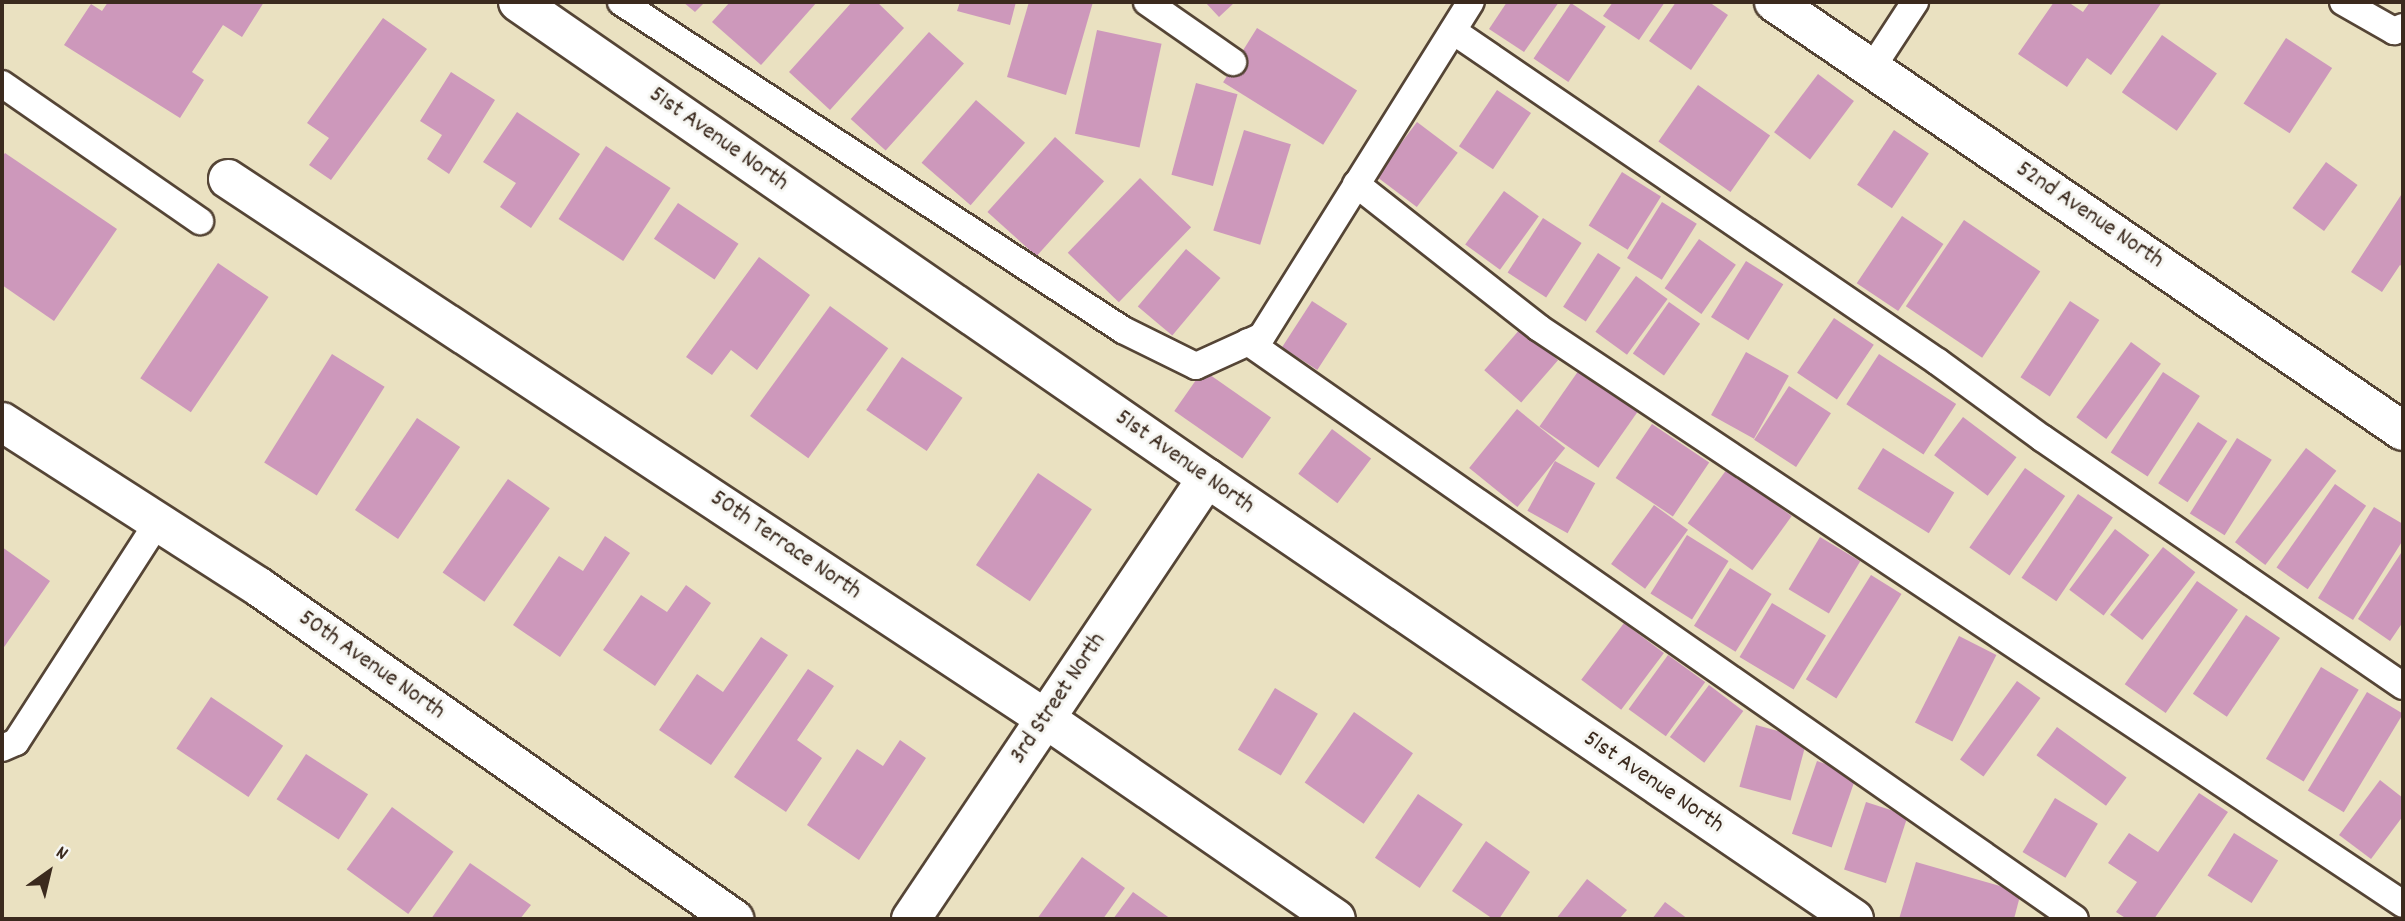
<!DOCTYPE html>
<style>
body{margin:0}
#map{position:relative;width:2405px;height:921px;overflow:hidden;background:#eae1c1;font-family:Dekko,sans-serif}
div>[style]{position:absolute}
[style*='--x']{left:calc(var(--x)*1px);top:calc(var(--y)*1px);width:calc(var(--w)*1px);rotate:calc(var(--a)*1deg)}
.building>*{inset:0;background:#cd98bb;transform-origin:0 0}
.roads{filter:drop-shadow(2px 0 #554536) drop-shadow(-2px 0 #554536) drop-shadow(0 2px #554536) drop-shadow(0 -2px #554536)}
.service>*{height:26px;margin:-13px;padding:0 13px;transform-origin:13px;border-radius:13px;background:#fff}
.minor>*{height:38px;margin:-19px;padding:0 19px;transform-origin:19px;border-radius:19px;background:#fff}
span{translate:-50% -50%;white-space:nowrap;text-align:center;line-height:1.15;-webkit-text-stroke:6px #f6f6f2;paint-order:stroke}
.street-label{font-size:24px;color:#3b2a1e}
.frame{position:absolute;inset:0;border:4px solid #3b2a1e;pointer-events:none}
.north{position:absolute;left:14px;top:837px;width:70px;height:70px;-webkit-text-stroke:5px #f6f6f2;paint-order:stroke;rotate:34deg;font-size:19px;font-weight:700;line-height:28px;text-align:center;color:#3b2a1e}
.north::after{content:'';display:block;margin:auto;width:24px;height:32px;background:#3b2a1e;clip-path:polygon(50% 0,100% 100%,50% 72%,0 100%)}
</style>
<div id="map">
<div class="building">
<i style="clip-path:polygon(108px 2px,264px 2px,242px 37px,223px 25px,192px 72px,204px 80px,180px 118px,64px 45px,91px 4px,102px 11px)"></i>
<i style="clip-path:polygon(683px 2px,705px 2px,695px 12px)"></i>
<i style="clip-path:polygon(730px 2px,817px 2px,761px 65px,712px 22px)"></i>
<i style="clip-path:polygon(852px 2px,877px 2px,904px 28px,830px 110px,789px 72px)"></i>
<i style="clip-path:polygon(960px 2px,1016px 2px,1010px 25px,957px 11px)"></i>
<i style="clip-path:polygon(1029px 2px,1093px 2px,1066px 95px,1007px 77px)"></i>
<i style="clip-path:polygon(1205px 2px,1235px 2px,1219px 17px)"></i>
<i style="clip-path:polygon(1507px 2px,1559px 2px,1524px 52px,1489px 29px)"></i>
<i style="clip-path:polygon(1613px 2px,1665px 2px,1639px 40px,1603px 16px)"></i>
<i style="clip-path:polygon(1676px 2px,1709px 2px,1728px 15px,1691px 70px,1649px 41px)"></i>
<i style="clip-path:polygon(2054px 2px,2068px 2px,2083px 12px,2090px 2px,2162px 2px,2111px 75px,2087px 58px,2067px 87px,2018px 54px)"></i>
<i style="left:1571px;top:3px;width:42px;height:67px;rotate:34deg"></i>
<i style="clip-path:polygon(383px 18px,427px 49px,331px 180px,309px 165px,329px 138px,307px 123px)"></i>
<i style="left:1257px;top:28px;width:118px;height:64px;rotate:32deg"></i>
<i style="left:1097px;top:30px;width:66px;height:106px;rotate:12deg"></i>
<i style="left:929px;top:32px;width:47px;height:117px;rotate:42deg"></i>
<i style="left:2162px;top:35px;width:67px;height:70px;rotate:35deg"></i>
<i style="left:2286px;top:38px;width:55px;height:78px;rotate:33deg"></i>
<i style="clip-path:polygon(451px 72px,495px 100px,449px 174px,427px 159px,442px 135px,420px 121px)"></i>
<i style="left:1818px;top:74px;width:45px;height:73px;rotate:37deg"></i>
<i style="left:1196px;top:83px;width:43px;height:95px;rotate:15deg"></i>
<i style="left:1698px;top:85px;width:88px;height:69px;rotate:35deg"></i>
<i style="left:1497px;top:90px;width:41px;height:68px;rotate:34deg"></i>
<i style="left:976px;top:100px;width:65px;height:83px;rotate:41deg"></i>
<i style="clip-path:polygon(517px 112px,580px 154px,531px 228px,500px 207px,516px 183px,483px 162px)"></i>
<i style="left:1417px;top:122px;width:51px;height:68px;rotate:37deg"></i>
<i style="left:1244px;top:130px;width:49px;height:105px;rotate:17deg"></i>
<i style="left:1894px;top:130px;width:42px;height:66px;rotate:34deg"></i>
<i style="left:1055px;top:137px;width:66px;height:101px;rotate:42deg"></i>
<i style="left:606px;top:146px;width:77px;height:87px;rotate:33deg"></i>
<i style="clip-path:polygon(5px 153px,117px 229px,54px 321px,2px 285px,2px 157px)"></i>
<i style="left:2326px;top:162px;width:39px;height:57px;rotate:36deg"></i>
<i style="left:1622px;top:172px;width:46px;height:63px;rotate:32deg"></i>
<i style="left:1140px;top:178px;width:71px;height:104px;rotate:44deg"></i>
<i style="left:1504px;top:191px;width:43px;height:66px;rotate:36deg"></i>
<i style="clip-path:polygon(2403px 192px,2403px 267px,2400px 265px,2382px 292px,2351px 272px)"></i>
<i style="left:1662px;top:202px;width:41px;height:66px;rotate:32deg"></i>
<i style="left:678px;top:203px;width:73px;height:43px;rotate:34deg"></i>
<i style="left:1902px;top:216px;width:50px;height:81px;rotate:34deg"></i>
<i style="left:1543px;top:218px;width:46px;height:65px;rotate:33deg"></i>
<i style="left:1964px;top:220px;width:92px;height:104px;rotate:34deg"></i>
<i style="left:1699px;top:239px;width:45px;height:60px;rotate:35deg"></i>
<i style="left:1186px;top:249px;width:45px;height:75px;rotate:40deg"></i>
<i style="left:1598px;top:253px;width:27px;height:64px;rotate:33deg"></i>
<i style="clip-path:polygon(759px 257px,810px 295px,757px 370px,731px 350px,712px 375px,686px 357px)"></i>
<i style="left:1746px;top:261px;width:44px;height:66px;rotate:32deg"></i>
<i style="left:218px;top:263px;width:61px;height:139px;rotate:34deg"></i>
<i style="left:1636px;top:276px;width:39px;height:69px;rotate:36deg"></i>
<i style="left:1312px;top:301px;width:42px;height:55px;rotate:33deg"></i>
<i style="left:2070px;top:301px;width:35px;height:91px;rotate:33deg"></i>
<i style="left:1669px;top:302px;width:38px;height:63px;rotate:35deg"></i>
<i style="left:830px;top:306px;width:72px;height:136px;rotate:36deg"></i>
<i style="left:1834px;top:318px;width:48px;height:66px;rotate:34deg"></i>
<i style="left:1521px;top:328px;width:49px;height:56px;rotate:41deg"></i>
<i style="left:2131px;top:342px;width:37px;height:93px;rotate:36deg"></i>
<i style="left:1746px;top:352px;width:49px;height:72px;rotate:29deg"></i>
<i style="left:332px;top:354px;width:62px;height:128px;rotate:32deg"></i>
<i style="left:1879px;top:354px;width:92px;height:60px;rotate:33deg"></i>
<i style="left:902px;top:357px;width:73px;height:64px;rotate:34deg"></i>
<i style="left:1203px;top:370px;width:83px;height:50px;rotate:35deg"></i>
<i style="left:1579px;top:370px;width:72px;height:69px;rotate:35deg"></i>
<i style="left:2163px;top:372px;width:44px;height:96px;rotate:33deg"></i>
<i style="left:1789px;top:386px;width:50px;height:64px;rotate:33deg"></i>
<i style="left:1517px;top:409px;width:62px;height:76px;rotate:39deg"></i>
<i style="left:1963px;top:417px;width:67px;height:48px;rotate:37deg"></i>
<i style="left:417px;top:418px;width:52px;height:111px;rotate:34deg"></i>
<i style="left:2198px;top:422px;width:35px;height:73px;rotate:33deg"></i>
<i style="left:1652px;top:424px;width:69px;height:65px;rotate:34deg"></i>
<i style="left:1332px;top:429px;width:49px;height:56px;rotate:37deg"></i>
<i style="left:2237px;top:438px;width:41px;height:89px;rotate:32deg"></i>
<i style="left:1883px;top:448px;width:84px;height:48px;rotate:32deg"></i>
<i style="left:2306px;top:448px;width:38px;height:118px;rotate:37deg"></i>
<i style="left:1555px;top:461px;width:46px;height:57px;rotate:29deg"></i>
<i style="left:2025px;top:468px;width:49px;height:97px;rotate:35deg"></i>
<i style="left:1727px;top:469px;width:80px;height:67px;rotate:36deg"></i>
<i style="left:1038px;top:473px;width:65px;height:111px;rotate:34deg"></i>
<i style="left:508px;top:479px;width:51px;height:114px;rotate:35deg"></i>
<i style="left:2335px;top:484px;width:38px;height:102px;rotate:35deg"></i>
<i style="left:2078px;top:494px;width:42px;height:101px;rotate:34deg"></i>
<i style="left:1654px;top:505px;width:42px;height:73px;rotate:36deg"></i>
<i style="clip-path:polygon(2374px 507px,2403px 524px,2403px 540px,2353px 620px,2318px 598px)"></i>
<i style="left:2115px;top:529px;width:43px;height:76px;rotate:37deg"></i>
<i style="left:1687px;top:535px;width:49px;height:69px;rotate:32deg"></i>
<i style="clip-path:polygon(605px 536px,630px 553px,560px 657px,513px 625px,559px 556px,583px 571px)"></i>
<i style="left:1820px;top:537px;width:47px;height:61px;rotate:31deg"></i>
<i style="clip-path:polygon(2px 547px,50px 581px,2px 650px)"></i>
<i style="left:2163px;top:547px;width:41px;height:86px;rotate:38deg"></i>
<i style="clip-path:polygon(2403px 550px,2403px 622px,2390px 641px,2358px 619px)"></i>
<i style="left:1730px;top:568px;width:49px;height:68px;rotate:32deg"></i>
<i style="left:1871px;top:575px;width:36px;height:123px;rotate:32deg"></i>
<i style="left:2197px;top:581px;width:50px;height:126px;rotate:35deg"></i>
<i style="clip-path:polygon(686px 585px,711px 603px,655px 686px,603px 650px,641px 595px,667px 612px)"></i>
<i style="left:1772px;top:603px;width:63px;height:63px;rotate:31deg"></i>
<i style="left:2246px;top:615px;width:41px;height:95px;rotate:34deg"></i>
<i style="left:1624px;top:623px;width:50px;height:71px;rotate:37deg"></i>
<i style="left:1959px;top:636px;width:42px;height:97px;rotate:27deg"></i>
<i style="clip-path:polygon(761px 637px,788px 655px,711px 765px,659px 730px,697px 674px,723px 692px)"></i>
<i style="left:1668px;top:655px;width:46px;height:67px;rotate:36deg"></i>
<i style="left:2321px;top:667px;width:44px;height:107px;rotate:31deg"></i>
<i style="clip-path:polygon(808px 669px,834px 686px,797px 740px,822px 758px,786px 812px,734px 777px)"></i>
<i style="left:2017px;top:681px;width:29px;height:97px;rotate:36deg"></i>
<i style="left:1709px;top:685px;width:43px;height:65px;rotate:37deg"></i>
<i style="left:1275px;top:688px;width:50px;height:72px;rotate:31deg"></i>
<i style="left:2367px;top:692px;width:42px;height:115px;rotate:31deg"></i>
<i style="left:211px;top:697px;width:87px;height:62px;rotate:34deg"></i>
<i style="left:1354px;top:712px;width:72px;height:86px;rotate:35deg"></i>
<i style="left:1756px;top:725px;width:53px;height:64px;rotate:15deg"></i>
<i style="left:2057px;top:727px;width:86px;height:35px;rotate:36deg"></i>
<i style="clip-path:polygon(900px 740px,926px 758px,859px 860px,807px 825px,857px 749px,883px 766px)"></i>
<i style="left:306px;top:754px;width:74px;height:54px;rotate:33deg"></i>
<i style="left:1817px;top:761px;width:42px;height:77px;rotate:19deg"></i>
<i style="clip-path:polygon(2380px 780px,2403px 798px,2403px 816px,2371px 859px,2339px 835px)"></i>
<i style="clip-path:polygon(2199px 793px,2228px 812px,2154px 919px,2127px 919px,2116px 912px,2137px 882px,2108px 863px,2129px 833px,2158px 852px)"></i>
<i style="left:1418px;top:794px;width:54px;height:77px;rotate:34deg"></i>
<i style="left:2055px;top:798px;width:50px;height:63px;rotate:31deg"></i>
<i style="left:1866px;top:802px;width:44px;height:71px;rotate:18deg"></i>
<i style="left:392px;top:807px;width:76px;height:77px;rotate:36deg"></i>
<i style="left:2234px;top:833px;width:52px;height:50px;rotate:32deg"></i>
<i style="clip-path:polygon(1486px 841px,1530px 872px,1499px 919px,1493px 919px,1452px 891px)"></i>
<i style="clip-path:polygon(1082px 857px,1125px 888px,1103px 919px,1037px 919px)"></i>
<i style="clip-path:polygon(1916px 862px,2021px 892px,2014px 919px,1899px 919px)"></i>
<i style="clip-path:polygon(470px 863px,531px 905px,520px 919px,431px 919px)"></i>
<i style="clip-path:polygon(1587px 879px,1627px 910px,1619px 919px,1556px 919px)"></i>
<i style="clip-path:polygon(1133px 892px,1171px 919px,1113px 919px)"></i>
<i style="clip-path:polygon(1665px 902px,1688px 919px,1652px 919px)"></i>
</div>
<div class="roads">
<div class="service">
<i style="--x:621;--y:2;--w:600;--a:33.16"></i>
<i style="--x:1123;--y:330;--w:81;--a:26.3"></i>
<i style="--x:1196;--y:366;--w:72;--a:-24.4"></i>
<i style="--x:1262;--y:336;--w:394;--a:-58"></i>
<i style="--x:1147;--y:2;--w:105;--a:34.9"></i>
<i style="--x:2343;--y:2;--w:59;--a:29.6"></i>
<i style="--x:2394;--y:31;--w:10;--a:-24"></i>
<i style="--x:1453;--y:31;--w:587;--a:34.31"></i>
<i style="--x:1938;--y:362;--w:129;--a:36.2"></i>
<i style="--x:2042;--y:438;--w:438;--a:34.5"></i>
<i style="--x:1872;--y:68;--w:79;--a:-56.9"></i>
<i style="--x:2;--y:84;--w:241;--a:34.7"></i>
<i style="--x:1356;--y:184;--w:233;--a:38.2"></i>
<i style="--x:1539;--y:328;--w:1038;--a:33.69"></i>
<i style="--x:1248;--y:342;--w:1008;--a:34.9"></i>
<i style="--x:2;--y:748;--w:15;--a:-23"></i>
<i style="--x:16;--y:742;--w:260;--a:-57.2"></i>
</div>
<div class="minor">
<i style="--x:518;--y:2;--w:837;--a:34.64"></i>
<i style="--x:1207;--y:478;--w:783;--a:34.28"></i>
<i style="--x:1774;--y:2;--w:761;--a:34.3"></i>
<i style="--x:228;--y:179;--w:980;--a:33.43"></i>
<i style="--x:1046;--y:719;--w:352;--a:34.6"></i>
<i style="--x:2;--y:422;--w:305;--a:32.7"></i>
<i style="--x:259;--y:587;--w:580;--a:34.95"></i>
<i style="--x:911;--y:919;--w:531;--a:-56.13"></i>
</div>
</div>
<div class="street-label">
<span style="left:718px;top:140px;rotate:35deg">51st Avenue North</span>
<span style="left:2089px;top:216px;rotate:34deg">52nd Avenue North</span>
<span style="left:1184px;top:463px;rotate:35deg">51st Avenue North</span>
<span style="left:785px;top:546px;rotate:34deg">50th Terrace North</span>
<span style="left:371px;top:666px;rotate:35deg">50th Avenue North</span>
<span style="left:1059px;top:699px;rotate:-56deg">3rd Street North</span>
<span style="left:1653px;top:783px;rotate:34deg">51st Avenue North</span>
</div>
<div class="frame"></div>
<div class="north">N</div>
</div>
